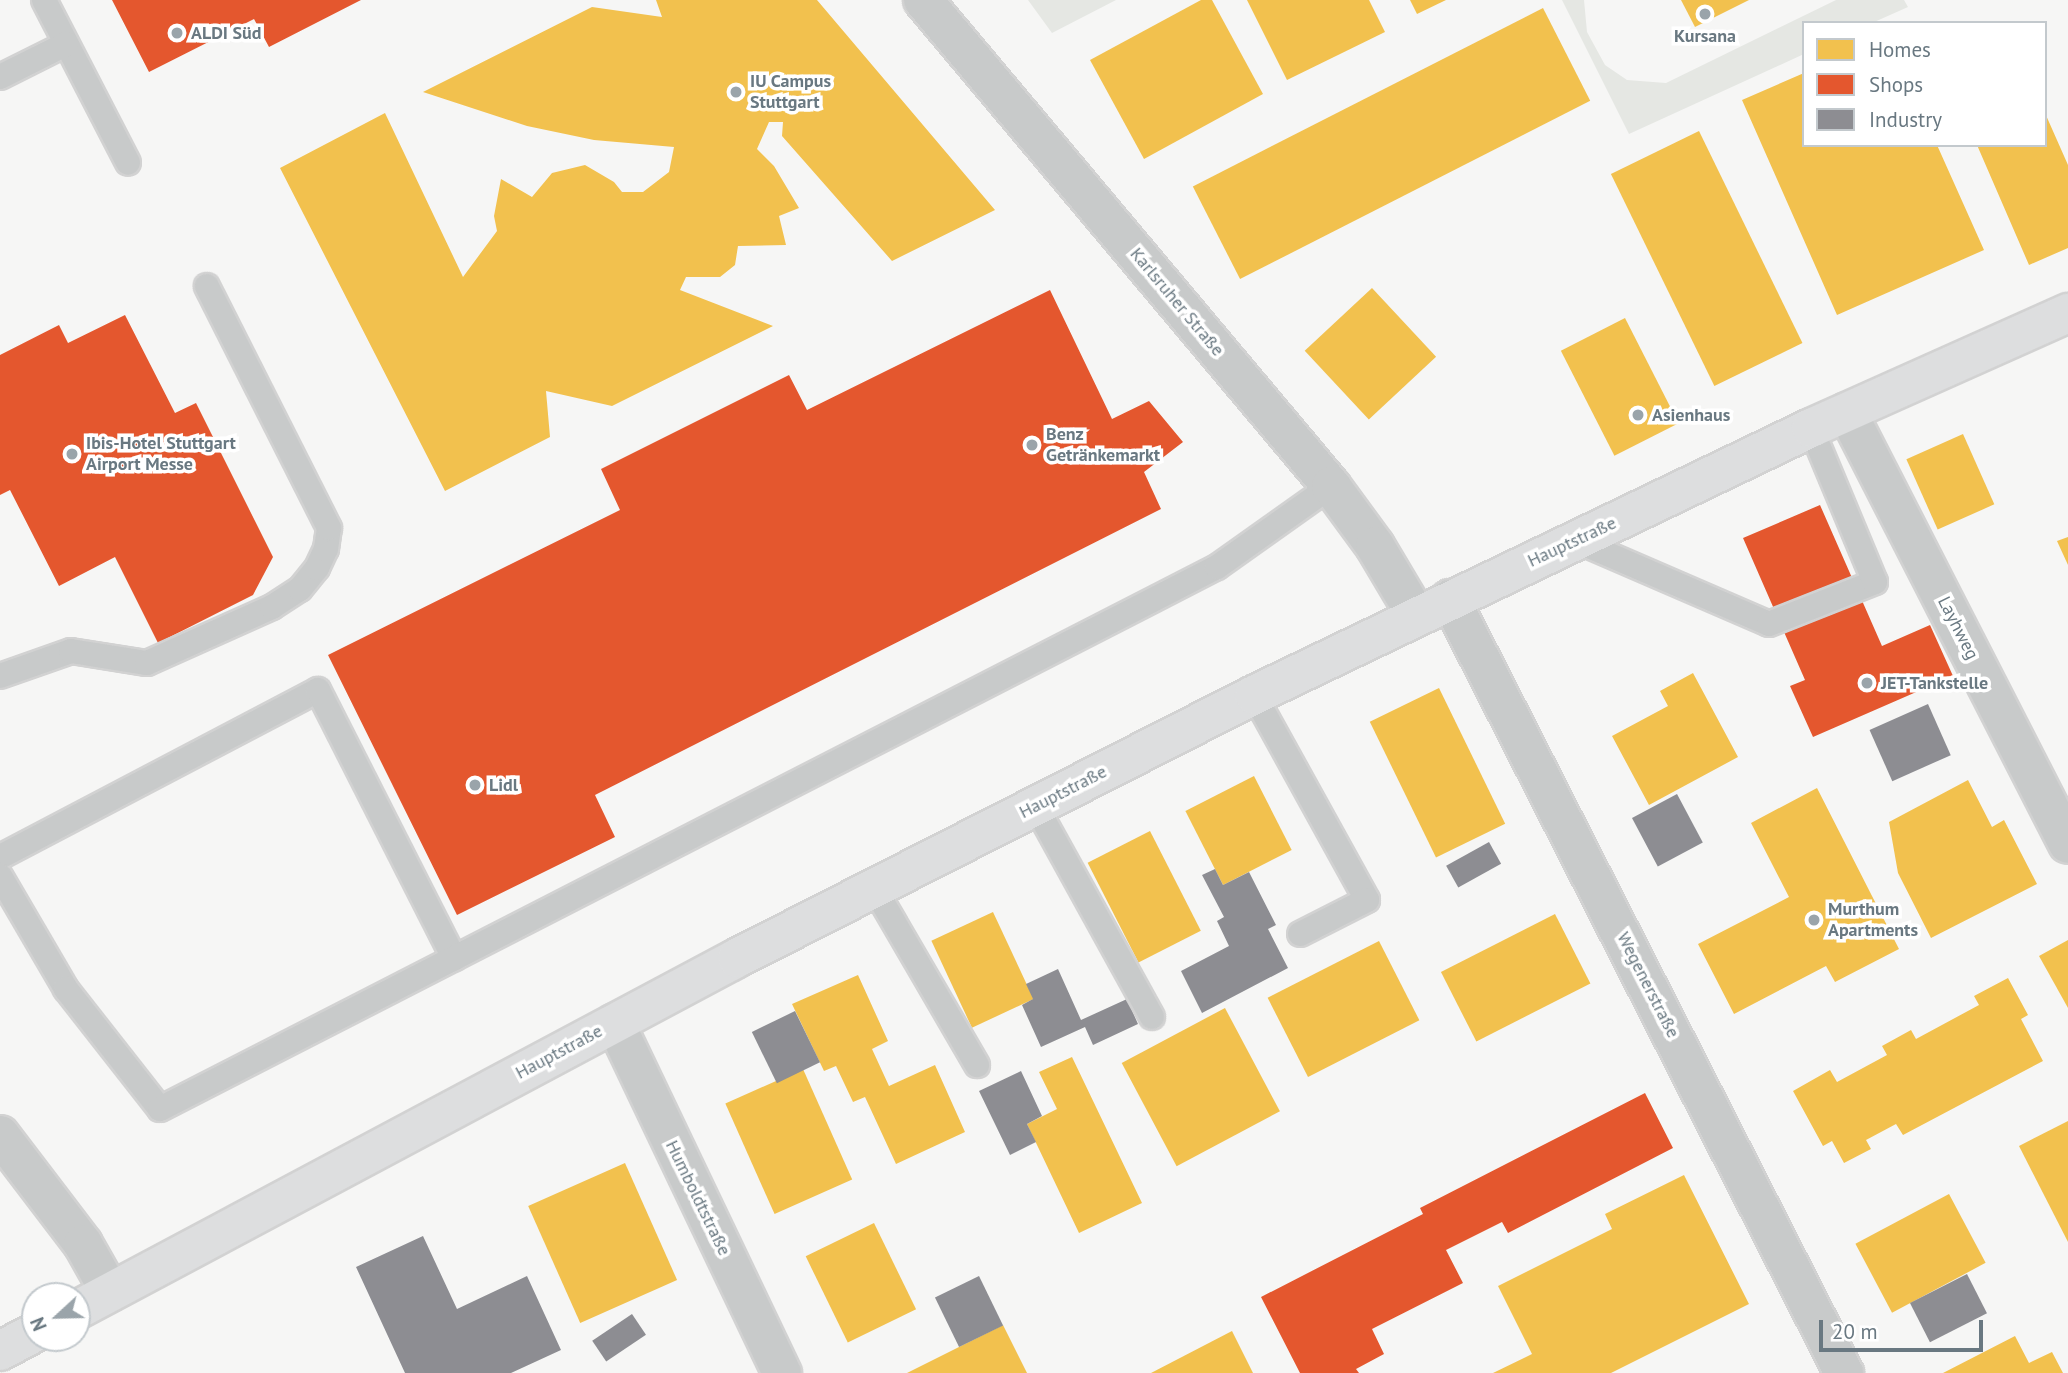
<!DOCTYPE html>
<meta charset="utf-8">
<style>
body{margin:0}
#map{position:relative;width:2068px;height:1373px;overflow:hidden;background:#f6f6f5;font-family:"PT Sans",sans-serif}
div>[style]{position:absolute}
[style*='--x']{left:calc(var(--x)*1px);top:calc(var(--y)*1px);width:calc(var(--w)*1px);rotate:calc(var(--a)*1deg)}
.green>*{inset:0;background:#e5e7e3}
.homes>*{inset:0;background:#f2c14e;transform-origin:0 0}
.shops>*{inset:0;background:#e4572e}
.industry>*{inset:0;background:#8d8d92;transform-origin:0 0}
.roads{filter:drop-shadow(2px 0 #d2d2d2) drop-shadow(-2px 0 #d2d2d2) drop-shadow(0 2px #d2d2d2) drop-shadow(0 -2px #d2d2d2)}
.lane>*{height:24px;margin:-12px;padding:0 12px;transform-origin:12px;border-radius:12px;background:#c8caca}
.street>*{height:38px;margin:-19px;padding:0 19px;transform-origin:19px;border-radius:19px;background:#c8caca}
.secondary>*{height:38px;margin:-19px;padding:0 19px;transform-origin:19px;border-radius:19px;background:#dddedf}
.dots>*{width:19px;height:19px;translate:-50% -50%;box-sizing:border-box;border:4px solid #fff;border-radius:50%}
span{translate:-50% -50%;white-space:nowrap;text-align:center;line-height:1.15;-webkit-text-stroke:7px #fff;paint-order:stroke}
.poi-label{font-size:18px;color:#697881;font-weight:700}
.left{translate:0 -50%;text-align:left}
.street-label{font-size:18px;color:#697881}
.legend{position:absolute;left:1802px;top:21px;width:245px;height:126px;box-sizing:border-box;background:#fff;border:2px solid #c3c9cd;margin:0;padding:9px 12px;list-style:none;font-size:21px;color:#697881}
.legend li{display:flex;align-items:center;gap:14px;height:35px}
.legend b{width:35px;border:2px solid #c3c9cd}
.north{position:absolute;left:21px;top:1282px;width:70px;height:70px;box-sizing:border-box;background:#fff;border:2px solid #c3c9cd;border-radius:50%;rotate:248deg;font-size:19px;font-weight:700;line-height:28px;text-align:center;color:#697881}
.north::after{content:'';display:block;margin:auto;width:24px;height:32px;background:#9aa4aa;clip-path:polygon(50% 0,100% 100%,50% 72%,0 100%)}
.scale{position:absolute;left:1819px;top:1320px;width:164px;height:32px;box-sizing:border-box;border:4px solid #697881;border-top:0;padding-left:9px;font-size:21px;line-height:24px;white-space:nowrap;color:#697881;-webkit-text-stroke:5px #fff;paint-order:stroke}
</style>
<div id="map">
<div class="green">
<i style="clip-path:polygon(1028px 0,1116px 0,1052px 33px)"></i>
<i style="clip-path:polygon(1562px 0,1584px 0,1587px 32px,1605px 65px,1627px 80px,1666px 83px,1836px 0,1904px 0,1908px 7px,1872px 23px,1804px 23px,1804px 54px,1629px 134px)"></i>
</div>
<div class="homes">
<i style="clip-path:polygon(656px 0,817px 0,995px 210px,892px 261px,782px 136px,783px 122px,769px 122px,757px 149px,774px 166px,799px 208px,779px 216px,786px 245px,738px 246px,735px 265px,720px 277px,686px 277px,680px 290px,773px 326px,612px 406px,546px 391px,550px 437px,445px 491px,280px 168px,385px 113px,463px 277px,497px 231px,494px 216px,501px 179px,532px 197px,552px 173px,585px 165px,614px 182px,622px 192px,643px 192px,669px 172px,674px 147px,594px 140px,527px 126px,423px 92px,592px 7px,662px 17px)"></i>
<i style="clip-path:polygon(1201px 0,1212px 0,1263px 94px,1144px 159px,1090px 60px)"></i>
<i style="clip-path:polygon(1247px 0,1369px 0,1385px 32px,1287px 80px)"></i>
<i style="clip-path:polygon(1410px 0,1446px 0,1417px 14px)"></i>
<i style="clip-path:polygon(1681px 0,1749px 0,1695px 27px)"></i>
<i style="left:1543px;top:8px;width:104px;height:393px;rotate:63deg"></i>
<i style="clip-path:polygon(1804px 73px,1804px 145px,1937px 145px,1984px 250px,1837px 315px,1742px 100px)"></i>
<i style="clip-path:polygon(2045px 113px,2068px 165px,2068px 248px,2029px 265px,1977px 145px,2045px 145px)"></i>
<i style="left:1699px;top:131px;width:236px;height:98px;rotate:64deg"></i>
<i style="left:1372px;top:288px;width:94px;height:92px;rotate:47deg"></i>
<i style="left:1625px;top:318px;width:118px;height:72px;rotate:63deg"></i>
<i style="left:1963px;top:434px;width:77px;height:62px;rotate:66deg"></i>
<i style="clip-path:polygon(2068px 537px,2068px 565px,2057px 541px)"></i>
<i style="clip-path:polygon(1693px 673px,1738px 757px,1649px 805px,1612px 736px,1668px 706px,1660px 691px)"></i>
<i style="left:1439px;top:688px;width:151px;height:77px;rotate:64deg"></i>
<i style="left:1254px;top:776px;width:83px;height:77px;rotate:63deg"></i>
<i style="clip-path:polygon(1968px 780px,1992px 827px,2004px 820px,2037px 884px,1931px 938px,1898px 873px,1889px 822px)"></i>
<i style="clip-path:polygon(1817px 788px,1899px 949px,1835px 982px,1826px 966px,1734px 1014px,1698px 944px,1789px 897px,1751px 823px)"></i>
<i style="left:1150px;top:831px;width:112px;height:70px;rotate:63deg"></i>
<i style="left:993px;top:912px;width:96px;height:68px;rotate:65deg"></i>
<i style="left:1555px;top:914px;width:78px;height:128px;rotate:63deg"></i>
<i style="clip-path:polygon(2068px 940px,2068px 1008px,2039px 956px)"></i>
<i style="left:1379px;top:941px;width:89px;height:125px;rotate:63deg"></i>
<i style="clip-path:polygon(858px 975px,888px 1041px,872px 1049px,889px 1086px,935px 1065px,965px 1132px,896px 1164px,865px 1097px,853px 1102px,836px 1066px,824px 1071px,792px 1004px)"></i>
<i style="clip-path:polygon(2008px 978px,2028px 1015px,2021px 1019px,2043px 1061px,1903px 1135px,1896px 1124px,1866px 1140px,1871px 1149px,1844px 1163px,1832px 1141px,1823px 1146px,1793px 1091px,1830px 1070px,1837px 1082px,1887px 1055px,1882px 1046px,1911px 1030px,1916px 1039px,1979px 1005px,1974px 996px)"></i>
<i style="left:1225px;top:1008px;width:117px;height:117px;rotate:62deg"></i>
<i style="clip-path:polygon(1072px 1057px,1142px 1203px,1079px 1233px,1027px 1124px,1057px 1109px,1039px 1072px)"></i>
<i style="left:803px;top:1069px;width:121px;height:85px;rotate:66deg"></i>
<i style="clip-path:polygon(2068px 1121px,2068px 1242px,2019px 1146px)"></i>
<i style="left:625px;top:1163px;width:128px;height:106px;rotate:66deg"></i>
<i style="clip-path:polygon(1684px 1175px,1749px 1304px,1611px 1373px,1493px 1373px,1532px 1354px,1498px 1286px,1612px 1229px,1605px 1214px)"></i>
<i style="left:1949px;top:1194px;width:78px;height:106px;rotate:62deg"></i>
<i style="left:874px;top:1223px;width:96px;height:76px;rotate:64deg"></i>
<i style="clip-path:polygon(1003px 1325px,1027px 1373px,907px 1373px)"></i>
<i style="clip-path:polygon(1232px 1331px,1253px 1373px,1151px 1373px)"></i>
<i style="clip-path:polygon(2015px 1336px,2029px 1363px,2052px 1352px,2063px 1373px,1943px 1373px)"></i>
</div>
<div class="shops">
<i style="clip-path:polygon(112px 0,361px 0,269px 47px,254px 19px,149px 72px)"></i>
<i style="clip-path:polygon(1050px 290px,1112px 419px,1149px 401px,1183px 442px,1144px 472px,1161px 509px,595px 795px,615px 837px,457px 915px,328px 655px,620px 510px,601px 469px,789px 375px,807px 410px)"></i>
<i style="clip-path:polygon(125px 315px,175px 413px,196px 403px,273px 557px,253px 595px,158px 643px,115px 557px,59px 586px,10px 490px,0 495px,0 355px,59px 325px,68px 343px)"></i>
<i style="clip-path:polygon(1820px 505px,1882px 646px,1930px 625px,1953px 676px,1813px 737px,1790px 686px,1805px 680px,1743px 538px)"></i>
<i style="clip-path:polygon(1645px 1093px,1673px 1148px,1508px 1233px,1502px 1222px,1446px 1250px,1463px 1283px,1372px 1329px,1384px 1354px,1356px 1369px,1359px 1373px,1300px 1373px,1261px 1297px,1423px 1214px,1420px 1208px)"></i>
</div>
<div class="industry">
<i style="left:1928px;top:704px;width:56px;height:64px;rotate:66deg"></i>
<i style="left:1677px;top:794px;width:55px;height:51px;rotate:62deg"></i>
<i style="left:1489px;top:842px;width:25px;height:49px;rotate:61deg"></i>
<i style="clip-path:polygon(1215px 869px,1223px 885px,1249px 872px,1276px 925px,1268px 929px,1288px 968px,1202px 1013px,1181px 971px,1229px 946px,1217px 921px,1224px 917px,1202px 875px)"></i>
<i style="clip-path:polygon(1058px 969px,1081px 1020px,1127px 999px,1138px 1024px,1093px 1045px,1085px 1027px,1041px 1047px,1022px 1005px,1033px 999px,1026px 984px)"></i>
<i style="left:795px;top:1011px;width:57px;height:48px;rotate:64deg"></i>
<i style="clip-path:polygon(1021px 1071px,1042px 1116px,1027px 1124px,1036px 1142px,1010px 1155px,979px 1091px)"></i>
<i style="clip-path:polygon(423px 1236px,457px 1309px,527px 1276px,561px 1350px,511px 1373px,405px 1373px,356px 1267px)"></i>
<i style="left:1967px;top:1274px;width:44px;height:64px;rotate:63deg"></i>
<i style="left:979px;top:1276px;width:55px;height:49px;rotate:64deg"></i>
<i style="left:632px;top:1314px;width:25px;height:48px;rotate:56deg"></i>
</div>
<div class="roads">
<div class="lane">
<i style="--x:44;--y:0;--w:183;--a:62.7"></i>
<i style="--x:0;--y:77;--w:74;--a:-26.6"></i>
<i style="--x:1575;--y:540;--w:211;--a:23.4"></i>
<i style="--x:1769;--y:624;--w:114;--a:-21.6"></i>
<i style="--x:1875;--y:582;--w:167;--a:-112.6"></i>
<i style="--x:0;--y:676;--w:75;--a:-19.4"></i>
<i style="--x:71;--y:651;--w:77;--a:9"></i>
<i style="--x:147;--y:663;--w:137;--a:-24.1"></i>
<i style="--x:272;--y:607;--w:33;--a:-33"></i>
<i style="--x:300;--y:589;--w:27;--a:-51"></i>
<i style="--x:317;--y:568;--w:21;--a:-65"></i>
<i style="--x:326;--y:549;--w:21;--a:-82"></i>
<i style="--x:329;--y:528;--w:271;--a:-116.8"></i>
<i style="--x:1254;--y:695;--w:234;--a:61.1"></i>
<i style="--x:1367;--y:900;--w:75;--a:153.1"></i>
<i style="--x:1035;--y:805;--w:242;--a:61.1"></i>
<i style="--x:0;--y:857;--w:359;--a:-27.7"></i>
<i style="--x:318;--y:690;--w:301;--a:63.1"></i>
<i style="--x:0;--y:876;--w:131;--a:59.7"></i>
<i style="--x:66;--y:989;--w:152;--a:51.9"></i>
<i style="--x:160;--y:1109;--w:1188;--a:-27.15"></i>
<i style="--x:1217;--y:567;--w:140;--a:-35.4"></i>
<i style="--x:874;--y:888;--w:205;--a:59.8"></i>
</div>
<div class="street">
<i style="--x:923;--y:0;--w:635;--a:49.99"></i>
<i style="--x:1331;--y:486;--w:74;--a:53.7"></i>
<i style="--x:1375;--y:546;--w:80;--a:59.3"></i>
<i style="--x:1847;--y:412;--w:485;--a:62.9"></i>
<i style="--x:1450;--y:599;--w:869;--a:63.02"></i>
<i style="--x:615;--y:1023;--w:388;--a:64.5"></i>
<i style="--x:0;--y:1135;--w:137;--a:52.7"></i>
<i style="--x:83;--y:1244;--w:55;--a:60.6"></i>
</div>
<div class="secondary">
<i style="--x:77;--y:1310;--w:748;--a:-28.07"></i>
<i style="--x:737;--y:958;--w:580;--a:-26.96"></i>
<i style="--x:1254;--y:695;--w:618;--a:-25.61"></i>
<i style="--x:1811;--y:428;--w:282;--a:-24.1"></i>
<i style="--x:0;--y:1351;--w:40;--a:-28"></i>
</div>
</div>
<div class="dots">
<i style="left:1705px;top:14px;background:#9aa4aa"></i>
<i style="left:177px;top:33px;background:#9aa4aa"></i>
<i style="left:736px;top:92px;background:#9aa4aa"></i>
<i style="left:1638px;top:415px;background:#9aa4aa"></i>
<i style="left:1032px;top:445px;background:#9aa4aa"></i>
<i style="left:72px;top:454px;background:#9aa4aa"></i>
<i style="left:1867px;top:683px;background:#9aa4aa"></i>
<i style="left:475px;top:785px;background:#9aa4aa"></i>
<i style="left:1814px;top:920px;background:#9aa4aa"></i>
</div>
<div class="poi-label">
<span class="left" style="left:191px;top:33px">ALDI Süd</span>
<span style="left:1705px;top:36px">Kursana</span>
<span class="left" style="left:750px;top:92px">IU Campus<br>Stuttgart</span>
<span class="left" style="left:1652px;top:415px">Asienhaus</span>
<span class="left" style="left:1046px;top:445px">Benz<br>Getränkemarkt</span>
<span class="left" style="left:86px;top:454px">Ibis-Hotel Stuttgart<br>Airport Messe</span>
<span class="left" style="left:1881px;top:683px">JET-Tankstelle</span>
<span class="left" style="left:489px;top:785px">Lidl</span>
<span class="left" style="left:1828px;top:920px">Murthum<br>Apartments</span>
</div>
<div class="street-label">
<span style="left:1177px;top:302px;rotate:50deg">Karlsruher Straße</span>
<span style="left:1572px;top:542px;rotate:-25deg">Hauptstraße</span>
<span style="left:1958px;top:628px;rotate:63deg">Layhweg</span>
<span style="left:1063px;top:792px;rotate:-27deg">Hauptstraße</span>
<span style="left:1648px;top:985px;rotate:63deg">Wegenerstraße</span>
<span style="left:559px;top:1052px;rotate:-28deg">Hauptstraße</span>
<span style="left:698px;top:1198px;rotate:64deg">Humboldtstraße</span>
</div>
<ul class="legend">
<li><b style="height:19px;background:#f2c14e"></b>Homes</li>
<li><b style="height:19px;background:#e4572e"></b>Shops</li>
<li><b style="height:19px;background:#8d8d92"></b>Industry</li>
</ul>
<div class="north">N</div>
<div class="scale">20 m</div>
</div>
